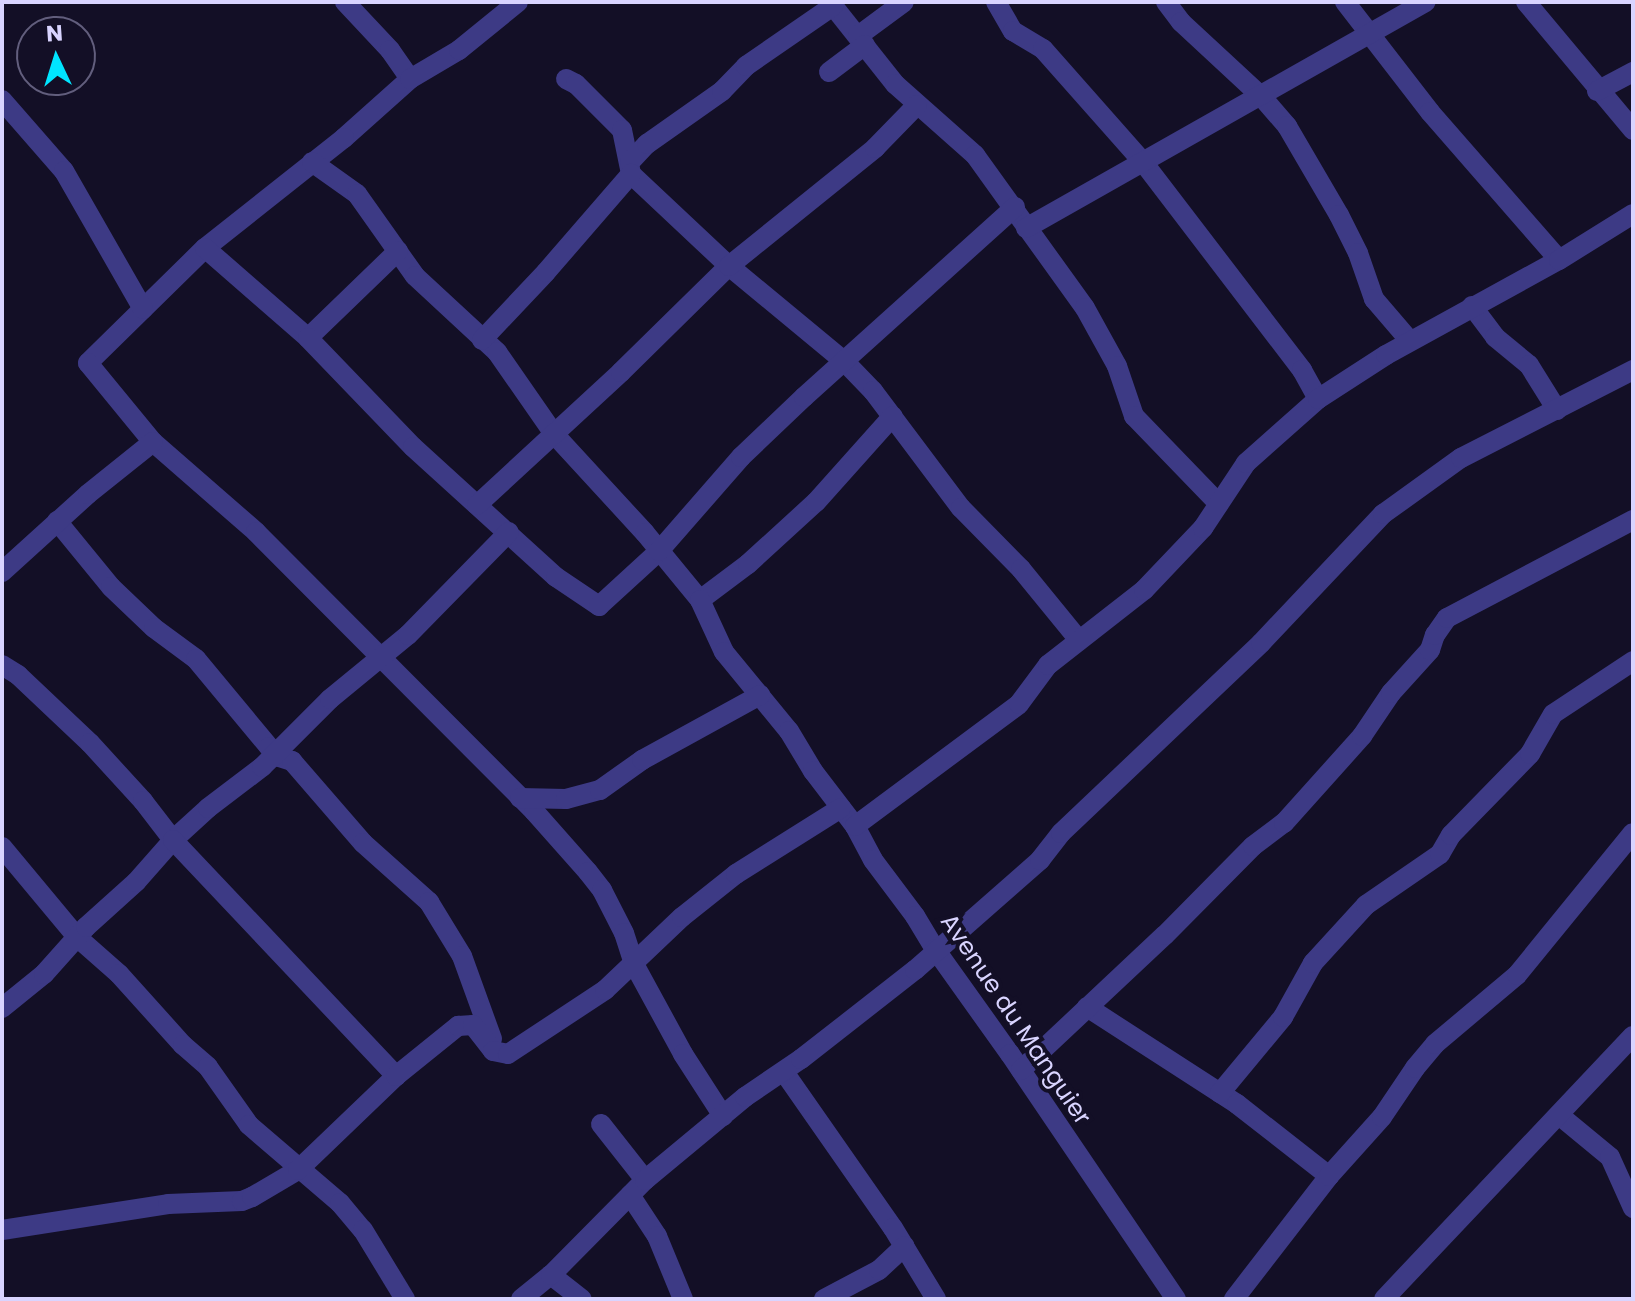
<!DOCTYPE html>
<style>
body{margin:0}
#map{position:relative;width:1635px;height:1301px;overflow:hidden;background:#130f26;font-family:Poppins,sans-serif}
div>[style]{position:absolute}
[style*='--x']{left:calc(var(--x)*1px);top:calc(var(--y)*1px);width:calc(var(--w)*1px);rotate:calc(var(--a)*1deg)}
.minor>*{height:20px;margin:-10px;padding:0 10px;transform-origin:10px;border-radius:10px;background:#3d3a85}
span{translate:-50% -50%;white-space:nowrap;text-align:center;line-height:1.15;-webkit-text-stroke:8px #130f26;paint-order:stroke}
.street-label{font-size:24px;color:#d9d4ff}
.frame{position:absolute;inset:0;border:4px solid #d9d4ff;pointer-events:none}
.north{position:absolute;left:16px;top:16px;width:80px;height:80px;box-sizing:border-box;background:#130f26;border:2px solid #625e7d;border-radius:50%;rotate:356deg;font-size:22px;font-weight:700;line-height:32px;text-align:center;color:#d9d4ff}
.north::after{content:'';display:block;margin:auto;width:28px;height:36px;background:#00e5ff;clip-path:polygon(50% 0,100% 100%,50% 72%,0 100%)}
</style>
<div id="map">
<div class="minor">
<i style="--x:345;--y:2;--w:66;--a:46.8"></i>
<i style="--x:390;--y:50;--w:35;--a:55"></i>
<i style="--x:410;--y:79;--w:89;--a:138.2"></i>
<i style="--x:344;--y:138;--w:177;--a:141.6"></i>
<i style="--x:205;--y:248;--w:164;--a:135.5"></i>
<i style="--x:88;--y:363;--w:102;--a:50.6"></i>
<i style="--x:153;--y:442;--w:137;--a:41.1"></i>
<i style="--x:256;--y:532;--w:394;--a:45.1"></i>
<i style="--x:534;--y:811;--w:81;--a:48.5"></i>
<i style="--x:588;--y:872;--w:23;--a:52"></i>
<i style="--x:602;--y:890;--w:48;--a:62.9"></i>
<i style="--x:624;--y:933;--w:33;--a:72"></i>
<i style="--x:634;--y:964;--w:102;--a:61.4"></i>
<i style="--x:683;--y:1054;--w:74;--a:57.2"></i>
<i style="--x:830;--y:2;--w:105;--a:51.6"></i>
<i style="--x:895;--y:84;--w:107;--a:41.6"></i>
<i style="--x:975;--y:155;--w:188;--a:54.3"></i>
<i style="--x:1085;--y:308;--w:66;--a:61.1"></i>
<i style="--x:1117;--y:366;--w:53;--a:71.2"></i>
<i style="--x:1134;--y:416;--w:122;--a:46"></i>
<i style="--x:996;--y:2;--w:34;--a:60"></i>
<i style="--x:1013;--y:31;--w:35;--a:31"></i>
<i style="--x:1043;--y:49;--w:151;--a:48.5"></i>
<i style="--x:1143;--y:162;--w:262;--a:52.6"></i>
<i style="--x:1302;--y:370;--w:33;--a:61"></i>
<i style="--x:1166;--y:2;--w:25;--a:53"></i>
<i style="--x:1181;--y:22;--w:109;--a:42.8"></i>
<i style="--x:1261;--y:96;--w:40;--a:49"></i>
<i style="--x:1287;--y:126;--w:103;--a:59.7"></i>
<i style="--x:1339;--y:215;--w:42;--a:63.4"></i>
<i style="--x:1358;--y:253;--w:49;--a:70.8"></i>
<i style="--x:1374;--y:299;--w:55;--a:49.4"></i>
<i style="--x:1345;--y:2;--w:139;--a:52.3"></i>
<i style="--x:1430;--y:112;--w:196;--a:48.9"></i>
<i style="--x:1526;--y:2;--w:167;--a:50.1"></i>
<i style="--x:858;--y:36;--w:57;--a:-36.5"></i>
<i style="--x:829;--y:72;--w:45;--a:-36.9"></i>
<i style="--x:410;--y:79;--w:57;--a:-30.6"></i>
<i style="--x:459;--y:50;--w:76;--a:-39.1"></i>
<i style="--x:566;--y:79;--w:11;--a:27"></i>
<i style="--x:576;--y:84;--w:65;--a:45"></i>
<i style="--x:622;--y:130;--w:45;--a:78.4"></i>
<i style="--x:631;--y:174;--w:134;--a:43.2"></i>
<i style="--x:729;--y:266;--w:149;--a:39.6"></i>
<i style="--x:844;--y:361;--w:42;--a:46"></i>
<i style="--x:873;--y:391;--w:146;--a:53.1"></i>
<i style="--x:961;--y:508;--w:86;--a:45.5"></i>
<i style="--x:1021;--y:569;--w:92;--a:50.8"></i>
<i style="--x:1597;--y:91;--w:41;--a:-27.8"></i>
<i style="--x:2;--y:100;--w:94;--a:48.9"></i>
<i style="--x:64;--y:171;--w:159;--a:60.2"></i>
<i style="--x:312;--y:162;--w:55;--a:35.4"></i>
<i style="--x:357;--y:194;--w:100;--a:54.7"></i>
<i style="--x:415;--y:276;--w:112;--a:42.8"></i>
<i style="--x:497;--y:352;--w:100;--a:55.2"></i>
<i style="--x:554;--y:434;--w:134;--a:47.4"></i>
<i style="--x:645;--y:533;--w:87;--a:50.6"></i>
<i style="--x:700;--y:600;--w:60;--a:-36.9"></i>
<i style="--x:748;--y:564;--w:92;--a:-42.4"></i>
<i style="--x:816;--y:502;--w:115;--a:-48.2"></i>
<i style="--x:630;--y:162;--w:25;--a:-47"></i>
<i style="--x:647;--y:144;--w:92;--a:-35.2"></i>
<i style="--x:722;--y:91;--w:35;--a:-46"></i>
<i style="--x:746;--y:66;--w:106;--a:-34.6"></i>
<i style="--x:1026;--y:228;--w:459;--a:-29.5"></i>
<i style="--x:205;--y:248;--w:137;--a:41.1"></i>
<i style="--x:398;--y:251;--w:125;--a:136"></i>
<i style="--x:308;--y:338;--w:151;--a:46.1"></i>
<i style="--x:413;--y:447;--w:193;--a:42.3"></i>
<i style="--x:556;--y:577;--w:52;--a:34"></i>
<i style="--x:599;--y:606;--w:81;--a:-42.5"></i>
<i style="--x:659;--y:551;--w:125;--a:-48.9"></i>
<i style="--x:741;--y:457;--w:87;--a:-43.6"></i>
<i style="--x:804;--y:397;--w:284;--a:-42"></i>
<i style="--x:1472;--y:306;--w:39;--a:53"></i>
<i style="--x:1495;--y:337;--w:44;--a:39.5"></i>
<i style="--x:1529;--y:365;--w:53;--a:58.1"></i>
<i style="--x:482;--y:340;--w:93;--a:-46.7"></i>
<i style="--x:546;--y:272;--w:130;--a:-49.1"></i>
<i style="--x:477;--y:505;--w:196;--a:-42.7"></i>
<i style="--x:621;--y:372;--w:151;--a:-44.5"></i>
<i style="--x:729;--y:266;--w:188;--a:-38.9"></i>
<i style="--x:875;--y:148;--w:60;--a:-45.7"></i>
<i style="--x:57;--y:521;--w:85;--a:50.7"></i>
<i style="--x:111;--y:587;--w:59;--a:43.6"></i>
<i style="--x:154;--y:628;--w:52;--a:36.4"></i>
<i style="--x:196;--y:659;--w:114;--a:50.3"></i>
<i style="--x:269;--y:747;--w:14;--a:45"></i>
<i style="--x:279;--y:757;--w:14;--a:17"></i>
<i style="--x:292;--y:761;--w:108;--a:49.1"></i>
<i style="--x:363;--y:843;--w:89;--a:41.8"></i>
<i style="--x:429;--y:902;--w:63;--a:58.6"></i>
<i style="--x:462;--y:956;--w:88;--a:70.1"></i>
<i style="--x:2;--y:572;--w:116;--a:-42.2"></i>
<i style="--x:88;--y:494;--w:83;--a:-38.7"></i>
<i style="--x:700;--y:600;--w:57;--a:65.2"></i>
<i style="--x:724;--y:652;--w:102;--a:50.6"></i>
<i style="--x:789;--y:731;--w:47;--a:59"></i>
<i style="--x:813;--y:771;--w:69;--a:52.6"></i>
<i style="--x:855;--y:826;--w:38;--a:62"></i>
<i style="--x:873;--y:860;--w:70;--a:53.1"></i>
<i style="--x:915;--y:916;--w:39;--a:59"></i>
<i style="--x:935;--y:949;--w:129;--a:54.5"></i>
<i style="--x:1010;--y:1054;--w:296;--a:55.9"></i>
<i style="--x:2;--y:665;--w:19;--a:32"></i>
<i style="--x:18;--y:675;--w:99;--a:43.4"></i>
<i style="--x:90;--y:743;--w:79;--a:47.6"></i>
<i style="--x:143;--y:801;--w:49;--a:52.4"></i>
<i style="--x:173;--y:840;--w:47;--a:-42.4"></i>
<i style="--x:208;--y:808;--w:68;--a:-37.2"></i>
<i style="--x:262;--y:767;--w:96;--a:-45"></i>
<i style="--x:330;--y:699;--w:101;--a:-39.4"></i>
<i style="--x:408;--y:635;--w:144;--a:-45.6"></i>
<i style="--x:520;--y:798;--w:46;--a:1.2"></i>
<i style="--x:566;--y:799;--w:35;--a:-15"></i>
<i style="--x:600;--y:790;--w:52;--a:-35.5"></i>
<i style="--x:642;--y:760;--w:135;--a:-28.8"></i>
<i style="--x:855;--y:826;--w:204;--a:-36.6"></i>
<i style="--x:1019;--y:704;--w:49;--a:-53.4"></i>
<i style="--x:1048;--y:665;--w:122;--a:-38"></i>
<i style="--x:1144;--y:590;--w:86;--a:-46.4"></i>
<i style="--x:1203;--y:528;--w:78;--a:-56.5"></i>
<i style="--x:1246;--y:463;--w:96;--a:-41.6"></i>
<i style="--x:1318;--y:399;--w:81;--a:-32.9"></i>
<i style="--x:1386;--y:355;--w:197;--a:-28.8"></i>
<i style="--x:1559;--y:260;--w:87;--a:-31.9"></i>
<i style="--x:2;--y:847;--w:117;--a:50.2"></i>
<i style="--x:77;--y:937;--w:56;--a:41.4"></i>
<i style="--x:119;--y:974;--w:96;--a:48"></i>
<i style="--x:183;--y:1045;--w:33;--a:41"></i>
<i style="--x:208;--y:1067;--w:71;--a:54.7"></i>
<i style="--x:249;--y:1125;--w:120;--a:40.6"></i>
<i style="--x:340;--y:1203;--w:35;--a:50"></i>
<i style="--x:363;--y:1230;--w:81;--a:58.7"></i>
<i style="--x:1087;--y:1007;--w:179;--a:32.9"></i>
<i style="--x:1237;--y:1104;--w:117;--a:38"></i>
<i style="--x:2;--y:1008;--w:54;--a:-39"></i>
<i style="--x:44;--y:974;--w:63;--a:-48.2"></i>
<i style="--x:86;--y:927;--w:67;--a:-42"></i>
<i style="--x:136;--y:882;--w:56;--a:-48.6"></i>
<i style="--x:173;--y:840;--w:325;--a:46.6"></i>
<i style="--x:1021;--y:1070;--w:197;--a:-43.2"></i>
<i style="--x:1165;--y:935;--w:125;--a:-45.3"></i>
<i style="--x:1253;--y:846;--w:39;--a:-37"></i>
<i style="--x:1284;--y:823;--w:117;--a:-48.1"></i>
<i style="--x:1362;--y:736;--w:52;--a:-56"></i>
<i style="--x:1391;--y:693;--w:58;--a:-47.8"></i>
<i style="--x:1430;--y:650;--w:16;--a:-72"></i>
<i style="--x:1435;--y:635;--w:21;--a:-55"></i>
<i style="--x:1447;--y:618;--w:210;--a:-27.8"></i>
<i style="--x:784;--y:1072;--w:190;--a:55.1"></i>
<i style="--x:893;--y:1228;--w:83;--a:58.8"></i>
<i style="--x:1220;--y:1093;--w:99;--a:-50.3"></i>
<i style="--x:1283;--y:1017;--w:62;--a:-60.9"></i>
<i style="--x:1313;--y:963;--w:79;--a:-47.6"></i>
<i style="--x:1366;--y:905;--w:90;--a:-34.6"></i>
<i style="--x:1440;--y:854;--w:22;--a:-60"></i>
<i style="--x:1451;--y:835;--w:113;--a:-45.7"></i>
<i style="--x:1530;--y:754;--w:46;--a:-60.1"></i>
<i style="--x:1553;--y:714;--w:96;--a:-33.5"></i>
<i style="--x:1559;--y:1115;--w:66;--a:39.5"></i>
<i style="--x:1610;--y:1157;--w:56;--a:65.7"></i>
<i style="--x:601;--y:1124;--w:71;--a:51.8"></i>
<i style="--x:630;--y:1195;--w:49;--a:56.6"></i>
<i style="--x:657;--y:1236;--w:68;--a:67.6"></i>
<i style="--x:2;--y:1230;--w:168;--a:-8.9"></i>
<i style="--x:168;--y:1204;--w:74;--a:-2.3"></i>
<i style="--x:242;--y:1201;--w:11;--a:-22"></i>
<i style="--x:252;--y:1197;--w:53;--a:-30.4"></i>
<i style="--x:298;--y:1170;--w:136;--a:-43.8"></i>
<i style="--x:396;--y:1076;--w:80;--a:-38.9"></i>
<i style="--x:458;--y:1026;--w:15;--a:-4"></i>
<i style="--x:473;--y:1025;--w:33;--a:52"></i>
<i style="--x:493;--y:1051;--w:15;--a:11"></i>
<i style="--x:508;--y:1054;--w:116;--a:-33.4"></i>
<i style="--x:605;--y:990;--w:106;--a:-43.5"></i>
<i style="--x:682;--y:917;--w:69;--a:-38.5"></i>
<i style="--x:736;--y:874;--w:124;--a:-32.2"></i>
<i style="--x:551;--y:1275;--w:39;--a:38"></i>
<i style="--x:521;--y:1299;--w:38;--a:-39"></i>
<i style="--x:551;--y:1275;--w:134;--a:-45.3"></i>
<i style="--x:645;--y:1180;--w:130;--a:-39.7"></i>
<i style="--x:745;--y:1097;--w:68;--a:-34.2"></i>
<i style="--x:801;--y:1059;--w:145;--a:-38"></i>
<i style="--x:915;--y:970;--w:167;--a:-41.3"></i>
<i style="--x:1040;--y:860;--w:34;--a:-52"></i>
<i style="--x:1061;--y:833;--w:276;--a:-43.5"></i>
<i style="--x:1261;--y:643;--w:178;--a:-46.6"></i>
<i style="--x:1383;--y:514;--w:96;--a:-35.7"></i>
<i style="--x:1461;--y:458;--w:193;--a:-27.1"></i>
<i style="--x:824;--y:1299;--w:62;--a:-27.8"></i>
<i style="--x:879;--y:1270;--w:35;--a:-43"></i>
<i style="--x:1234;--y:1299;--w:155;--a:-52.3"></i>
<i style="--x:1329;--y:1176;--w:79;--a:-48.1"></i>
<i style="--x:1382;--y:1117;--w:59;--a:-56"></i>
<i style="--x:1415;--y:1068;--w:31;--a:-50"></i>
<i style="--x:1435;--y:1044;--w:107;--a:-40.1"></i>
<i style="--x:1517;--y:975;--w:183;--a:-50.8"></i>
<i style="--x:1384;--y:1299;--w:362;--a:-46.6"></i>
</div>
<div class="street-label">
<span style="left:1016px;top:1019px;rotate:56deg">Avenue du Manguier</span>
</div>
<div class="frame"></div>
<div class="north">N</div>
</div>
